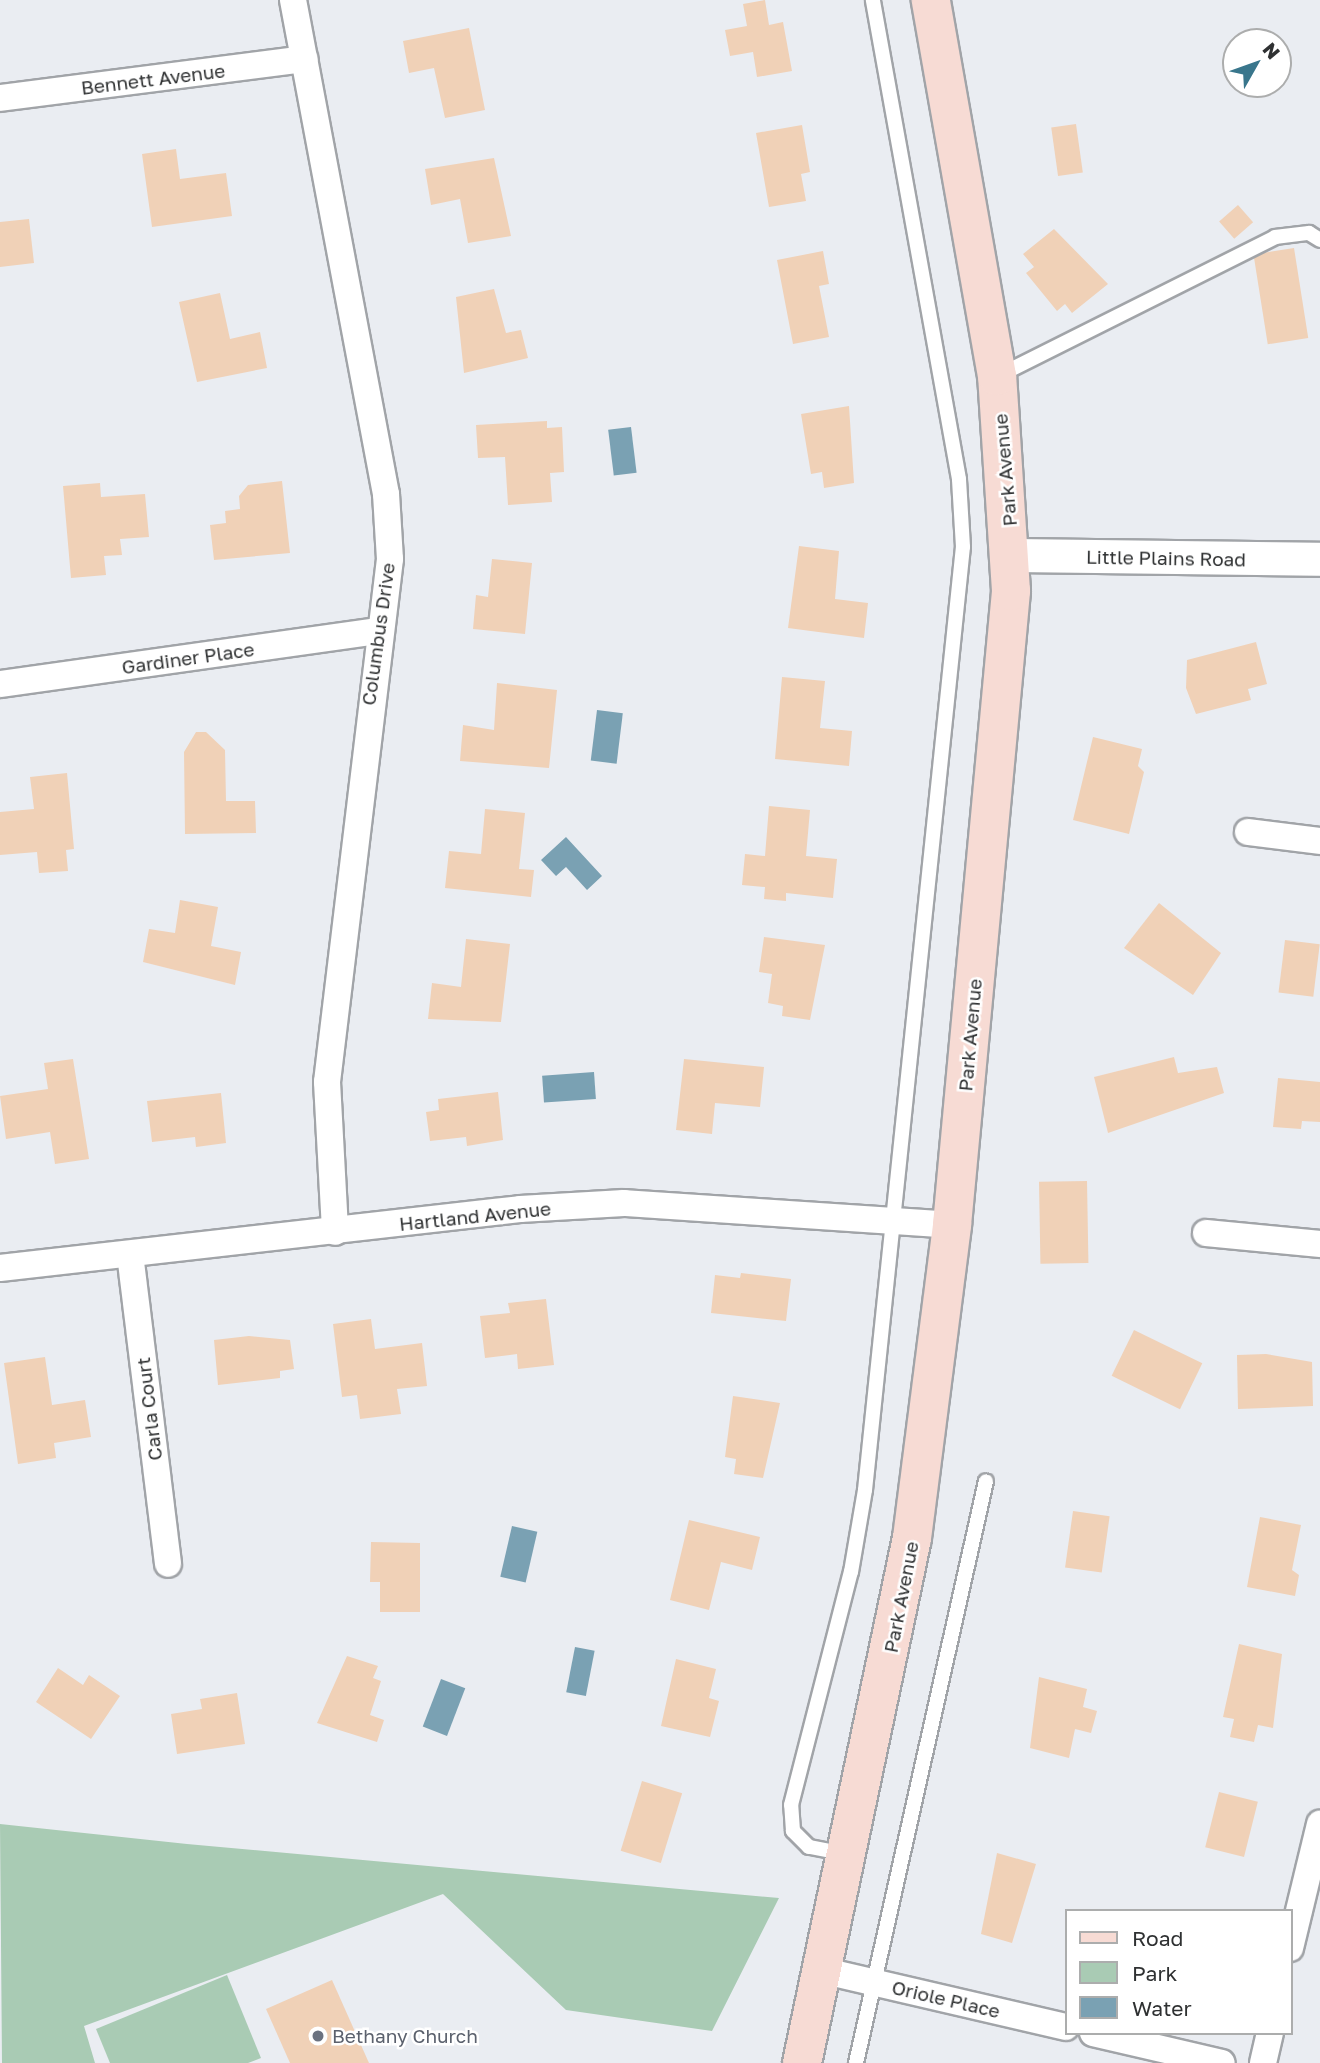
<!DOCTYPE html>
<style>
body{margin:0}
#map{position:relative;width:1320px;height:2063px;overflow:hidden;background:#eaedf2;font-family:"Golos Text",sans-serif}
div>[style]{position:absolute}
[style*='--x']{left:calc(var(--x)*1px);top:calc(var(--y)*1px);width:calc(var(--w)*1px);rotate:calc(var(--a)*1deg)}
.green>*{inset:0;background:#a9cbb4}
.water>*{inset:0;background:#7aa1b3;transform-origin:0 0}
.building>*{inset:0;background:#f0d1b7;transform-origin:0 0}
.roads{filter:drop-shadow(2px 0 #a1a4a8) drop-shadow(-2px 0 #a1a4a8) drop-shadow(0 2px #a1a4a8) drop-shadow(0 -2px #a1a4a8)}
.service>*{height:14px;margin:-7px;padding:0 7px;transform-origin:7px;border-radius:7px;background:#fff}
.minor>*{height:26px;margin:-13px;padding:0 13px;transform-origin:13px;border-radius:13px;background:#fff}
.tertiary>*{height:33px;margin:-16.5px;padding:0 16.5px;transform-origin:16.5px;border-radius:16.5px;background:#fff}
.secondary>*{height:38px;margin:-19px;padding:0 19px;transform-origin:19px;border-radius:19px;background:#f7dbd4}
.dots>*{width:19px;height:19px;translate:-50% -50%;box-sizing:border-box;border:4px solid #fff;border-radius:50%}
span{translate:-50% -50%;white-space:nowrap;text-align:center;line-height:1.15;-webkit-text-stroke:5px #fff;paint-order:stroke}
.street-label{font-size:19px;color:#2f3132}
.worship-label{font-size:19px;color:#5b616d}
.left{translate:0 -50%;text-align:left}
.legend{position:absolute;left:1065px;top:1909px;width:228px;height:126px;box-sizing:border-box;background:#fff;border:2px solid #acadad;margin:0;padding:9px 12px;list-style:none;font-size:21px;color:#2f3132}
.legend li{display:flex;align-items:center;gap:14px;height:35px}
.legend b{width:35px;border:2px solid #acadad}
.north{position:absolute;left:1222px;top:28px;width:70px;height:70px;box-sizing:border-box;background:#fff;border:2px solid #acadad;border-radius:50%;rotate:50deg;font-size:19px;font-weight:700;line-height:28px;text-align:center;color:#2f3132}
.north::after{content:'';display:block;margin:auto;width:24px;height:32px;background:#39768c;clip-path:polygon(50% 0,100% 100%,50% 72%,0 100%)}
</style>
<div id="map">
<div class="green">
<i style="clip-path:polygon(0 1824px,187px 1844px,779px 1898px,712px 2031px,566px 2010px,443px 1894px,84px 2026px,95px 2063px,2px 2063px)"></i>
<i style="clip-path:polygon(227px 1975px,261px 2058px,248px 2063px,110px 2063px,96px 2029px)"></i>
</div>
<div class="water">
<i style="left:631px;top:427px;width:46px;height:23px;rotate:83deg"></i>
<i style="left:597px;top:710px;width:26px;height:51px;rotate:7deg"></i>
<i style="clip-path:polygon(566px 837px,602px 876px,587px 890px,566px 867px,556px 876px,541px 860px)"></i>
<i style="left:594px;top:1072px;width:27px;height:52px;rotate:86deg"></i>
<i style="left:512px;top:1526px;width:26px;height:52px;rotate:13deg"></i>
<i style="left:575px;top:1647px;width:20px;height:46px;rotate:11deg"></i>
<i style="left:441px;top:1679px;width:26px;height:51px;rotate:21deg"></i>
</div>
<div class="building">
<i style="clip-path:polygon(765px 0,769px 25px,783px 22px,792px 71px,757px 77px,753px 52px,730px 56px,725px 30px,747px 26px,743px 4px)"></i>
<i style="clip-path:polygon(469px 28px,485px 110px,445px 118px,434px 68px,409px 73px,403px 41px)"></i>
<i style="left:1076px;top:124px;width:49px;height:25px;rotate:82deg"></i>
<i style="clip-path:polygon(802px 125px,810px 172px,801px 174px,806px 201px,769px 207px,756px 133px)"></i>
<i style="clip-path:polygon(176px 149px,180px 179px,226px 173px,232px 216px,152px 227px,142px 154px)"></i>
<i style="clip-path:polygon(494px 158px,511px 236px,468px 243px,460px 199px,431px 205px,425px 169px)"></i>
<i style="left:1238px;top:205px;width:23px;height:25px;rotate:49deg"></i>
<i style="clip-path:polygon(29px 219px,34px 263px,0 267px,0 222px)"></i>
<i style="clip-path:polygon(1054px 229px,1108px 284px,1072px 313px,1065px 304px,1057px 311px,1026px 273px,1034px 267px,1023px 254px)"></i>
<i style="left:1294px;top:248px;width:91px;height:41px;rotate:81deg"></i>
<i style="clip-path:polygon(823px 251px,829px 284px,819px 286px,829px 337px,793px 344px,777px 260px)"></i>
<i style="clip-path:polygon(494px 289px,506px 333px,521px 330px,528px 358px,464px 373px,456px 297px)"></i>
<i style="clip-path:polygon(220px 293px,230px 339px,260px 332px,267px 368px,197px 382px,179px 302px)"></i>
<i style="clip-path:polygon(849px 406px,854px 483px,824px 488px,822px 472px,811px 474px,801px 414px)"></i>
<i style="clip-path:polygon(547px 421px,547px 428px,562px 427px,564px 472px,550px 473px,552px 502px,508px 505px,505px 457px,478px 458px,476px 425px)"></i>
<i style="clip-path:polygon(282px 481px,290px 553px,214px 560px,210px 525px,226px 523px,225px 511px,240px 509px,239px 496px,248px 485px)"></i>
<i style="clip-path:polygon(100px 483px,101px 497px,145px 494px,149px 537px,120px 539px,122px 555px,104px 556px,106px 575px,71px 578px,63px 486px)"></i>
<i style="clip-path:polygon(799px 546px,839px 551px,835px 599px,868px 603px,864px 638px,788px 628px)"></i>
<i style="clip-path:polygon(492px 559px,532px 563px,525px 634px,473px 629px,476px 595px,488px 597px)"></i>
<i style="clip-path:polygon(1256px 642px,1267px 684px,1248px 689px,1251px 700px,1196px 714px,1186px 688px,1187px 660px)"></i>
<i style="clip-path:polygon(782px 677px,825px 681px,820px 728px,852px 731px,849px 766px,775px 759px)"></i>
<i style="clip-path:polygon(497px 683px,557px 690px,549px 768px,460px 761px,463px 725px,494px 730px)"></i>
<i style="clip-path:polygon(196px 732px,206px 732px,225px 750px,226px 801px,255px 801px,256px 833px,185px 834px,184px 752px)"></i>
<i style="clip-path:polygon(1093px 737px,1142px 749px,1138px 766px,1144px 772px,1129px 834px,1073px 820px)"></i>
<i style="clip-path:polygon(67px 773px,74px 849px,66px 850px,68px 871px,39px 873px,37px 852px,0 855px,0 812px,34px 809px,30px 777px)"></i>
<i style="clip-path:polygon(769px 806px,810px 810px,806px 856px,837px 859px,833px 898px,786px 893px,786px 901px,764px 899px,765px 887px,742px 885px,745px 854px,765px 856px)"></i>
<i style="clip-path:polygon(485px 809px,525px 813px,519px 869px,534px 870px,531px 897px,445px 888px,449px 851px,481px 854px)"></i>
<i style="clip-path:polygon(180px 900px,218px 907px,211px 946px,241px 952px,235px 985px,143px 962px,149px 929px,175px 933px)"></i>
<i style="clip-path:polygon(1159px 903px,1221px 953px,1193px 995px,1124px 948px)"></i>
<i style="clip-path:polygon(764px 937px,825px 945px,810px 1020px,782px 1016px,783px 1006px,768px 1003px,772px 974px,759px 972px)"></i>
<i style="clip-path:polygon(466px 939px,510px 944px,501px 1022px,428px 1019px,432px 983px,461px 987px)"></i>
<i style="left:1285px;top:940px;width:35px;height:53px;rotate:7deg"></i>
<i style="clip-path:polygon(1174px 1057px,1178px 1073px,1217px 1067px,1224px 1093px,1108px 1133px,1094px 1077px)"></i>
<i style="clip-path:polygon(73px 1059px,89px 1159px,55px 1164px,50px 1132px,6px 1139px,0 1096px,48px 1089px,44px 1063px)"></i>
<i style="clip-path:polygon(684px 1059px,764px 1067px,760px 1107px,715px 1103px,712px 1134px,676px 1130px)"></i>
<i style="clip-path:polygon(1278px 1078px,1320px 1082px,1320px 1122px,1302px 1121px,1301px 1129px,1273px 1127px)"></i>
<i style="clip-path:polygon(498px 1092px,503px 1140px,467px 1146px,466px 1137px,430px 1141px,426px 1112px,439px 1110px,438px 1099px)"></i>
<i style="clip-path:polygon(221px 1093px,226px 1143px,196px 1147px,195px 1137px,152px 1142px,147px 1101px)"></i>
<i style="left:1087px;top:1181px;width:82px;height:48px;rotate:89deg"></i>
<i style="clip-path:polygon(741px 1273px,791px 1279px,786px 1321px,711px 1313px,715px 1275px,740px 1278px)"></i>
<i style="clip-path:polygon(546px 1299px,554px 1365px,518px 1369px,517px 1354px,485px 1358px,480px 1316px,510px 1313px,508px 1303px)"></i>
<i style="clip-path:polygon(371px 1319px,375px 1349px,422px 1343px,427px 1386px,397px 1389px,401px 1414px,360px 1419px,357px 1395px,342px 1397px,333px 1324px)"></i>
<i style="left:1134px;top:1330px;width:76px;height:51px;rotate:26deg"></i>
<i style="clip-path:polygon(249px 1336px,290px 1340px,294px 1369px,280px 1371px,280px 1378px,218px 1385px,214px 1340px)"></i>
<i style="clip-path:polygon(1266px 1354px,1312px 1362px,1313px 1406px,1238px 1409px,1237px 1355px)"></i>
<i style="clip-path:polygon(45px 1357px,52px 1405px,85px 1400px,91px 1437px,54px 1443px,56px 1458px,18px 1464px,4px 1363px)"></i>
<i style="clip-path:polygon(733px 1396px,780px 1403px,763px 1478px,734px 1474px,736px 1459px,725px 1457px)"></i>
<i style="left:1073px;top:1511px;width:37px;height:57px;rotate:8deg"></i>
<i style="clip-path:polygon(1260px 1517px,1301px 1525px,1292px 1570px,1299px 1575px,1295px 1596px,1247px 1587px)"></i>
<i style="clip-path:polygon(689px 1520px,760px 1537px,752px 1570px,721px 1562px,709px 1610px,670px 1600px)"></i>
<i style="clip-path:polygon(371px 1542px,420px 1543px,420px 1612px,380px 1612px,380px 1582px,370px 1582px)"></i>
<i style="clip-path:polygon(1239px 1644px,1282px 1654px,1273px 1728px,1258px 1725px,1254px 1742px,1230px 1737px,1234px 1719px,1223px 1717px)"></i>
<i style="clip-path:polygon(347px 1656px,378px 1666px,373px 1678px,381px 1681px,370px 1715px,384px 1720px,377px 1742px,317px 1723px)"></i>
<i style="clip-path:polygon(676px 1659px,716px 1669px,709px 1698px,719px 1701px,710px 1737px,661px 1726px)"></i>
<i style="clip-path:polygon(58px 1668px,83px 1685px,89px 1675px,120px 1696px,91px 1739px,36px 1702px)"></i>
<i style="clip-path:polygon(1039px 1677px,1087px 1689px,1083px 1707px,1097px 1711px,1091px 1733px,1075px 1729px,1069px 1758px,1030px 1748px)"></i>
<i style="clip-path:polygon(237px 1693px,245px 1744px,177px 1754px,171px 1714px,202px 1709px,200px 1699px)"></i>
<i style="left:642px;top:1781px;width:42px;height:73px;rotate:17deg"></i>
<i style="left:1219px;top:1792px;width:40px;height:57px;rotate:14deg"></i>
<i style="clip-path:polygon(997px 1853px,1036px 1864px,1012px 1943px,981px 1934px)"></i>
<i style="clip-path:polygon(332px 1980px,369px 2063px,290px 2063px,266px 2009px)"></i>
</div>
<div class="roads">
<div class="service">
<i style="--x:998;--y:376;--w:310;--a:-26.6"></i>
<i style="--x:1275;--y:237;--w:34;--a:-7"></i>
<i style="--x:1309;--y:233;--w:13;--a:32"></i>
<i style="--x:846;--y:1854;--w:38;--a:-169"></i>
<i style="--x:809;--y:1847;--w:23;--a:-135"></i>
<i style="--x:793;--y:1831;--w:26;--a:-94"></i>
<i style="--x:791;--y:1805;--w:241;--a:-75.6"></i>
<i style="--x:851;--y:1572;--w:83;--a:-80.3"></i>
<i style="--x:865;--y:1490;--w:948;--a:-84.07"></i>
<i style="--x:963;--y:547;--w:68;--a:-93.4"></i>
<i style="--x:959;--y:479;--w:487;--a:-100.2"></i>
<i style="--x:856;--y:2063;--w:596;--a:-77.41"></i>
</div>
<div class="minor">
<i style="--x:293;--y:0;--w:503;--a:79.34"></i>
<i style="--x:386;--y:494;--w:65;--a:86.5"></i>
<i style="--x:390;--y:559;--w:527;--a:96.87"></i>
<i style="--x:327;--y:1082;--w:150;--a:86.9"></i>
<i style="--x:0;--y:98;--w:307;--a:-7.3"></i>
<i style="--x:0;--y:684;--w:380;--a:-8"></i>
<i style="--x:1248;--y:832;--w:73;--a:7.1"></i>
<i style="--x:1206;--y:1233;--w:115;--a:5.5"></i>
<i style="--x:130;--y:1254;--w:312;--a:83"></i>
<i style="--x:0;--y:1268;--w:523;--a:-6.47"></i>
<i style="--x:520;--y:1209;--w:104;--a:-3.3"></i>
<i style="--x:624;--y:1203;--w:329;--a:3.8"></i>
<i style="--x:1290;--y:1948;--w:128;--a:-76.4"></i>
<i style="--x:825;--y:1971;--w:247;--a:13.1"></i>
<i style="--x:1093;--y:2033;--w:132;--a:13.1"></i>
<i style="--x:1263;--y:2063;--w:31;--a:-77"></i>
</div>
<div class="tertiary">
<i style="--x:1011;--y:555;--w:309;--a:0.7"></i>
</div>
<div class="secondary">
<i style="--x:802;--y:2063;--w:536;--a:-78.17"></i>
<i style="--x:912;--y:1538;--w:316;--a:-82.7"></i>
<i style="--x:952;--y:1225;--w:637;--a:-84.68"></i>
<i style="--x:1011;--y:591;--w:215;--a:-93.7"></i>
<i style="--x:997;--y:376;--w:382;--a:-100"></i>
</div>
</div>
<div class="dots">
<i style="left:318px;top:2036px;background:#6b7280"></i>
</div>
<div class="street-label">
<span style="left:153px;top:79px;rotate:-7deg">Bennett Avenue</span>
<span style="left:1005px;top:470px;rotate:-95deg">Park Avenue</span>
<span style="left:1166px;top:558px;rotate:1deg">Little Plains Road</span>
<span style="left:378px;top:634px;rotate:-82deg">Columbus Drive</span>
<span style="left:188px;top:658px;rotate:-8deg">Gardiner Place</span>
<span style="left:970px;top:1035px;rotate:-85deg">Park Avenue</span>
<span style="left:475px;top:1216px;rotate:-6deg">Hartland Avenue</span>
<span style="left:149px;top:1409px;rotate:-97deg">Carla Court</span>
<span style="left:901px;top:1597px;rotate:-79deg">Park Avenue</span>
<span style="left:946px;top:1999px;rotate:13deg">Oriole Place</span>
</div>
<div class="worship-label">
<span class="left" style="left:332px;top:2036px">Bethany Church</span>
</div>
<ul class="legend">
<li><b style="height:9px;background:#f7dbd4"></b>Road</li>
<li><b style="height:19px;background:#a9cbb4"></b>Park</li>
<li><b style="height:19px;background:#7aa1b3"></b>Water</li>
</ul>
<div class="north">N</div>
</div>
